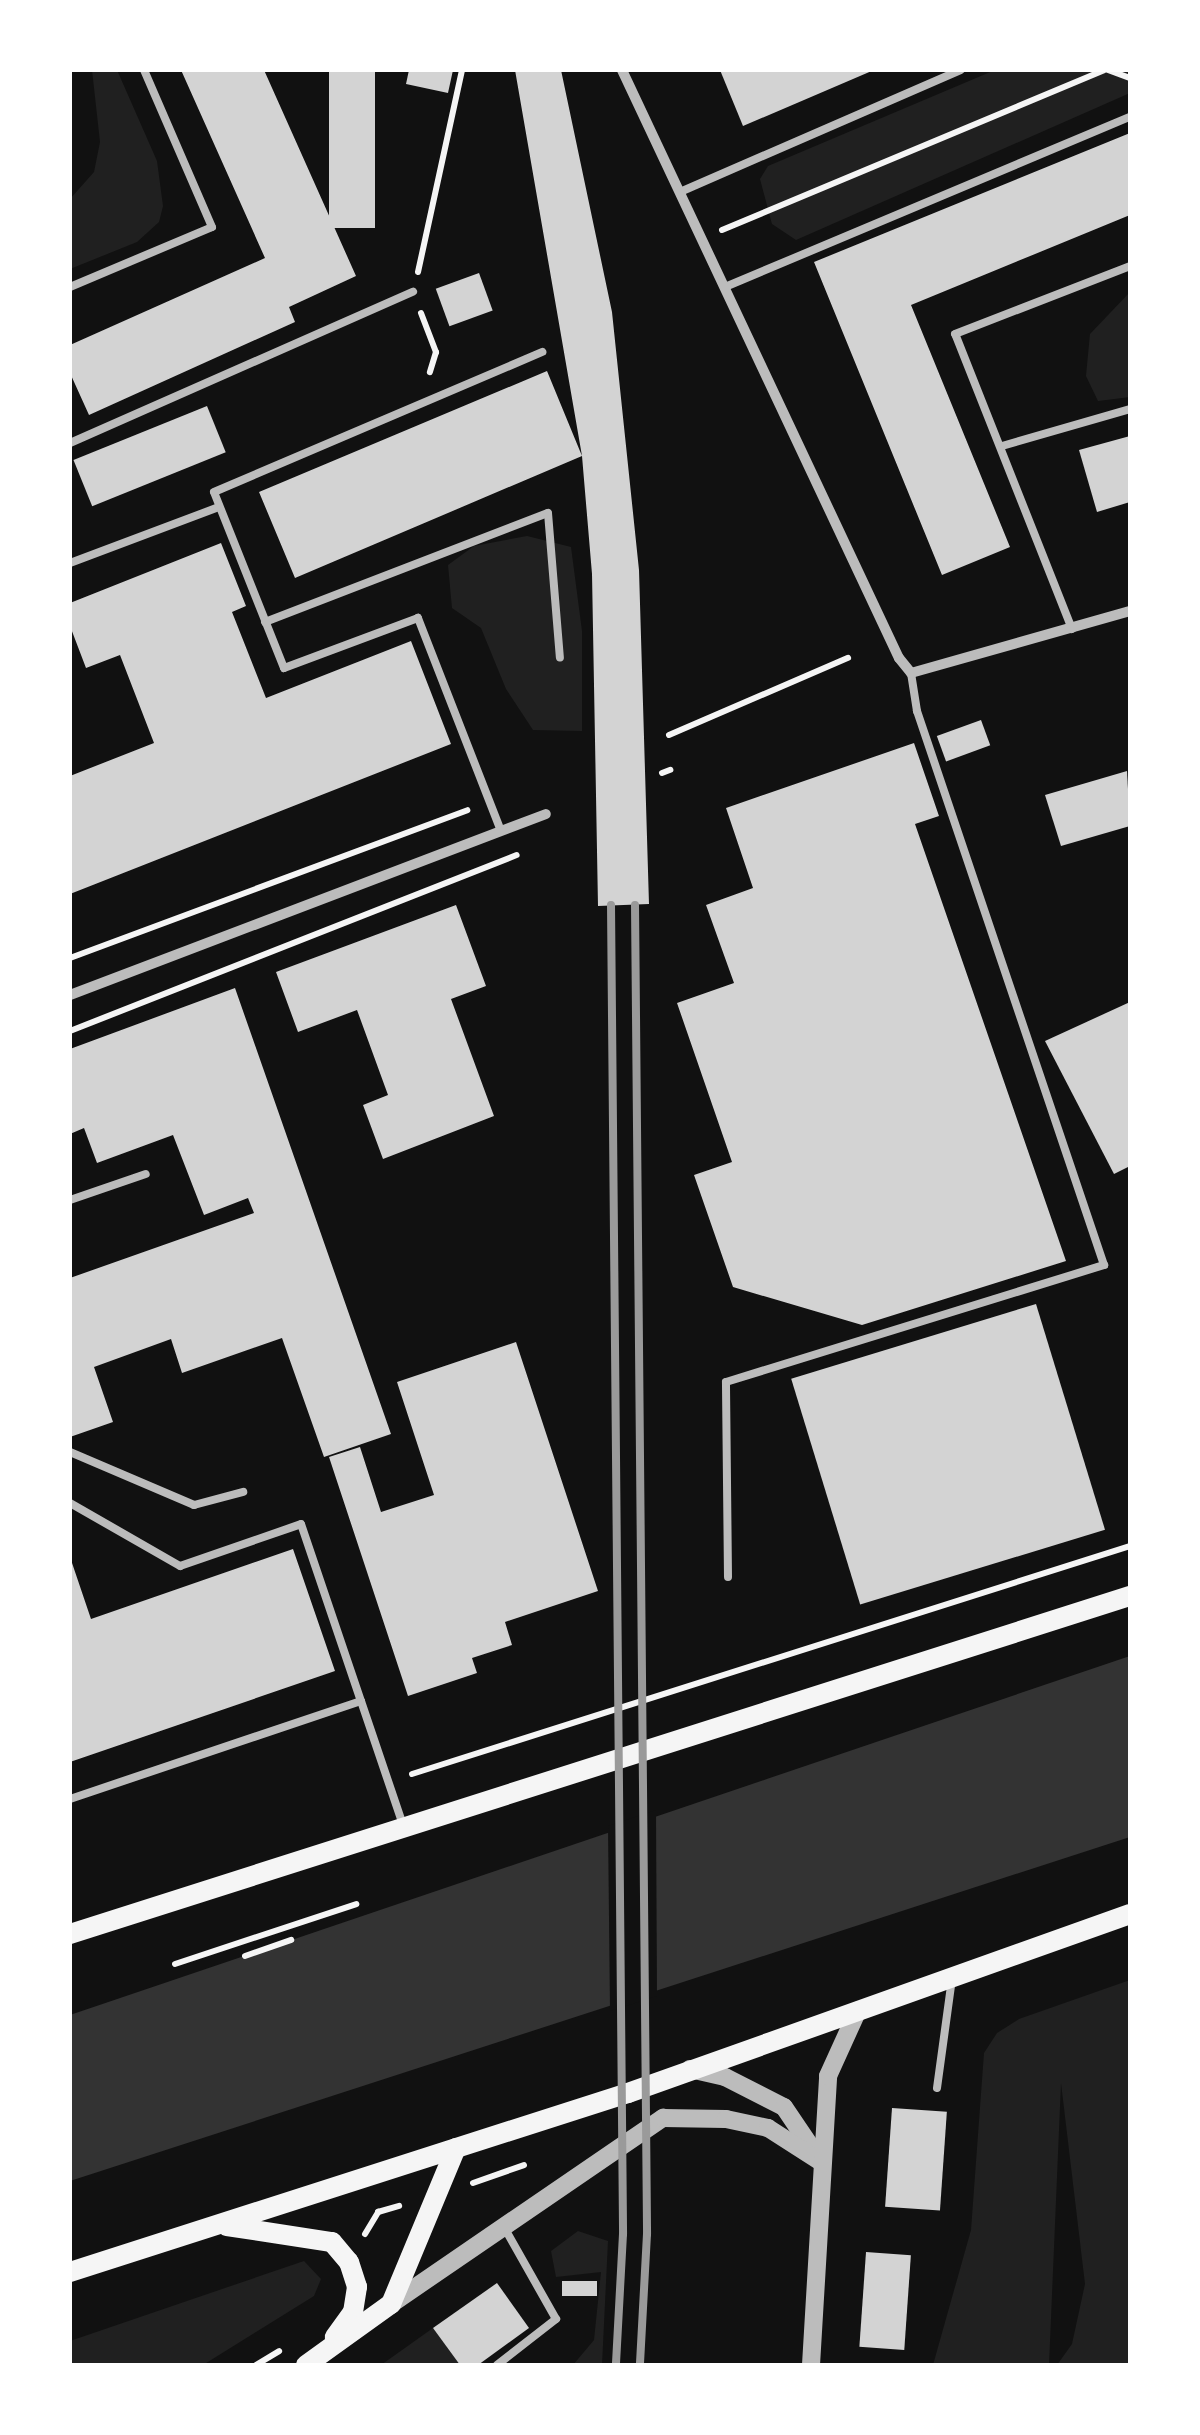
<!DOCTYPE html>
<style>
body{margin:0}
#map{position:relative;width:1200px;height:2435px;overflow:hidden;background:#111;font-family:"Exo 2",sans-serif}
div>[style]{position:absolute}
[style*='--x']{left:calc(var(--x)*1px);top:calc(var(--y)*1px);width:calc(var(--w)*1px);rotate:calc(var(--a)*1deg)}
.green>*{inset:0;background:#202020}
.water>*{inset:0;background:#333}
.pier>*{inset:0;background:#111}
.building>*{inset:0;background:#d3d3d3;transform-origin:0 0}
.path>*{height:6px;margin:-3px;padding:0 3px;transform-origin:3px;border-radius:3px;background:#f5f5f5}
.service>*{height:8px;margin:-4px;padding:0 4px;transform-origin:4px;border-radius:4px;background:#bcbcbc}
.minor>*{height:10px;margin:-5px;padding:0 5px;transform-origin:5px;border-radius:5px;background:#bcbcbc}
.tertiary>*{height:18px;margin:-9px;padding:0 9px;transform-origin:9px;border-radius:9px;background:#bcbcbc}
.secondary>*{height:20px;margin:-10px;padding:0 10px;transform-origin:10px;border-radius:10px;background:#f5f5f5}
.rail>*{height:8px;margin:-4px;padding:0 4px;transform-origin:4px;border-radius:4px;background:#9a9a9a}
span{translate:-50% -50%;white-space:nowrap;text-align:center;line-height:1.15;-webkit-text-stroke:8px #fff;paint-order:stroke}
.frame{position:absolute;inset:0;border:72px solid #fff;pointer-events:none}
</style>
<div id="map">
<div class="green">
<i style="clip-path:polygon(92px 70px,117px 70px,157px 161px,163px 206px,159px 222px,137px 242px,70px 269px,70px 199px,94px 172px,100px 142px)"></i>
<i style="clip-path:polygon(995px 70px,1130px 70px,1130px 93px,796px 240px,772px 224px,760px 179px,768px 166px)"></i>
<i style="clip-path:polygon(1130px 292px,1130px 397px,1098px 401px,1086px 376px,1090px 334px)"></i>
<i style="clip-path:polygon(527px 536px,571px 547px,582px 631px,582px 731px,533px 730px,506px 689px,481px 628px,452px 608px,448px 565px,474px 546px)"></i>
<i style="clip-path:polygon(1130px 1980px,1130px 2365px,1057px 2365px,1072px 2344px,1085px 2284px,1061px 2083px,1049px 2365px,933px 2365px,971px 2230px,984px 2053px,997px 2033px,1019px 2019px)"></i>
<i style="clip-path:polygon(578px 2231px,608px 2241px,602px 2365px,573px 2365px,594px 2340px,601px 2272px,556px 2277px,551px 2251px)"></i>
<i style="clip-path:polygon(304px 2261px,321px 2279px,314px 2296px,203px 2365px,70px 2365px,70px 2341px)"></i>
<i style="clip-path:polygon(433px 2328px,460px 2365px,381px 2365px)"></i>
</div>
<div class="water">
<i style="clip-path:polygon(1130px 1656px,1130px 1837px,70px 2181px,70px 2015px)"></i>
</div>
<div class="pier">
<i style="clip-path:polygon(656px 1810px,657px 1996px,610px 2011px,608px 1826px)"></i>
</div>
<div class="building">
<i style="clip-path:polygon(181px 70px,264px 70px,356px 276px,289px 307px,295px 322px,89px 415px,70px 373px,70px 345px,265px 258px)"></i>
<i style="left:329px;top:70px;width:46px;height:158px"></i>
<i style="clip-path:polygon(409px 70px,453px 70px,448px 93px,406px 84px)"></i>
<i style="clip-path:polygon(515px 70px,561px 70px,612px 312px,639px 570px,649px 904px,598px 906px,592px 574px,582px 456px,295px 578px,259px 492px,547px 371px,582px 456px)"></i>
<i style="clip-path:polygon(720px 70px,874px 70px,743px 126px)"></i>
<i style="clip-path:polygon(1130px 133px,1130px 215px,911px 305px,1010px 547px,942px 575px,814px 262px)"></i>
<i style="left:479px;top:273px;width:40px;height:46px;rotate:70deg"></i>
<i style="left:207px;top:406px;width:50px;height:144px;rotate:68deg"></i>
<i style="clip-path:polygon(1130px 436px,1130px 502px,1097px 512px,1079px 450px)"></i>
<i style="clip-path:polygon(221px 543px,246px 606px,232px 612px,266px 698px,411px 641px,451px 744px,70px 894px,70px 776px,154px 743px,120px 655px,86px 668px,70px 626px,70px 603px)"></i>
<i style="left:981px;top:720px;width:27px;height:47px;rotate:70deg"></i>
<i style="clip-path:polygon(914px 743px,939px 816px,915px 824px,1066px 1261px,862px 1325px,733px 1287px,694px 1175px,732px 1162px,677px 1003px,734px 983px,706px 905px,753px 888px,726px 808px)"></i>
<i style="clip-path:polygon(1127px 771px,1130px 826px,1061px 846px,1045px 795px)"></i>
<i style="clip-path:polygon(456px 905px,486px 986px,451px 999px,494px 1116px,383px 1159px,363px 1105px,388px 1095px,357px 1010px,298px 1032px,276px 972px)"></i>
<i style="clip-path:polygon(235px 988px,391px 1434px,324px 1457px,282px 1338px,182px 1373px,171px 1339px,94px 1367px,113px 1422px,70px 1437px,70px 1278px,254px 1213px,248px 1198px,204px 1215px,173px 1135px,97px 1163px,84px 1128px,70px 1134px,70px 1049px)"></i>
<i style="clip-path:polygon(1130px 1002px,1130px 1166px,1114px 1174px,1045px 1041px)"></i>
<i style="left:1036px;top:1304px;width:236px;height:256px;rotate:73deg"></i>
<i style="clip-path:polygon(516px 1342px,598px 1591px,505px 1622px,512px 1645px,472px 1658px,477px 1673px,408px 1696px,329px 1457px,360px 1447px,381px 1512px,434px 1495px,397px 1382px)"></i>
<i style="clip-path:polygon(293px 1549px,335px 1671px,70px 1762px,70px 1557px,91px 1619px)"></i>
<i style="left:892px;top:2108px;width:55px;height:99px;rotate:4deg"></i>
<i style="left:866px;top:2252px;width:45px;height:95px;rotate:4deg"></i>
<i style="left:597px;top:2281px;width:15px;height:35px;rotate:90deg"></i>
<i style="clip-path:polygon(497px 2283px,529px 2328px,478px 2365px,460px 2365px,433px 2328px)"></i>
</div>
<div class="path">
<i style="--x:1108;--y:70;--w:23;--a:20"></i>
<i style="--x:722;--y:230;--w:414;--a:-22.7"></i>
<i style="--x:418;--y:272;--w:207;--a:-77.7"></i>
<i style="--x:421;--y:313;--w:42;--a:69"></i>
<i style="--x:436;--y:352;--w:21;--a:107"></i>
<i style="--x:669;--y:735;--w:195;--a:-23.3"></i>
<i style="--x:662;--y:773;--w:9;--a:-21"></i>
<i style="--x:70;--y:958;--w:424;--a:-20.4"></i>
<i style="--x:70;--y:1031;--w:480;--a:-21.5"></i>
<i style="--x:412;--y:1774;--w:753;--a:-17.62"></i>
<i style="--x:245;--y:1956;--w:49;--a:-19.2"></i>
<i style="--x:175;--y:1964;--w:191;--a:-18.3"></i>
<i style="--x:473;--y:2183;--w:54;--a:-19.4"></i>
<i style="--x:365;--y:2234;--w:26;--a:-59"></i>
<i style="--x:378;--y:2212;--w:22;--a:-16"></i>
<i style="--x:256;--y:2365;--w:27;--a:-31"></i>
</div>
<div class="service">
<i style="--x:680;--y:192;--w:306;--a:-23.5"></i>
<i style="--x:70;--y:287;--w:154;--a:-22.9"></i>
<i style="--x:212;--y:227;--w:171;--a:-113.4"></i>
<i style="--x:725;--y:287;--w:439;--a:-22.8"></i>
<i style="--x:70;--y:443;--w:375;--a:-23.8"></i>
<i style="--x:1002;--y:446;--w:133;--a:-16.1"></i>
<i style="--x:70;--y:563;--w:159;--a:-20.6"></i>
<i style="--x:265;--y:622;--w:303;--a:-21.1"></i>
<i style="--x:548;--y:513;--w:145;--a:85.3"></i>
<i style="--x:1072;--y:629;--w:317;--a:-111.6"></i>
<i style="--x:955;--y:334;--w:188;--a:-21.2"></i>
<i style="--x:501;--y:831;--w:229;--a:-111.3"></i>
<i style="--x:418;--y:618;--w:143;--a:159.5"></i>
<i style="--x:284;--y:668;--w:189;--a:-111.7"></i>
<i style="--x:214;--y:492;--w:357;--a:-23.1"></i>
<i style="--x:70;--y:1200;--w:80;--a:-18.9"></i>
<i style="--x:70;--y:1452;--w:135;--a:23.1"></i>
<i style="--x:194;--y:1505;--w:51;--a:-14.9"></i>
<i style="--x:70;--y:1503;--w:127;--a:29.8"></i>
<i style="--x:180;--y:1566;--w:128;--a:-19.1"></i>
<i style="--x:301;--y:1524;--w:187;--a:71.3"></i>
<i style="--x:361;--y:1701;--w:307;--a:161.4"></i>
<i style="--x:728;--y:1577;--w:195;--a:-90.6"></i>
<i style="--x:726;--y:1382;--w:396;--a:-17.2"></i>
<i style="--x:1104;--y:1265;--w:585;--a:-108.65"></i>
<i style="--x:917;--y:711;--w:38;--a:-99"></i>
<i style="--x:361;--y:1701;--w:131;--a:71.3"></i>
<i style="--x:937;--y:2088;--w:110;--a:-82.2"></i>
<i style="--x:497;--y:2365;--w:75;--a:-37.9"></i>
<i style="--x:556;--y:2319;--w:106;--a:-119.5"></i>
</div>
<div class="minor">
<i style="--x:622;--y:70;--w:650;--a:64.78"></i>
<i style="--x:899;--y:658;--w:19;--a:51"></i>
<i style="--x:911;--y:673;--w:228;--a:-15.8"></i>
<i style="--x:70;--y:995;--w:509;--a:-20.82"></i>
</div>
<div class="tertiary">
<i style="--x:690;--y:2069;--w:36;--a:13"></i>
<i style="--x:725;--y:2077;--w:66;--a:27"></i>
<i style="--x:784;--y:2107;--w:55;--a:56"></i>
<i style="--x:391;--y:2304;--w:330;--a:-34.4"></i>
<i style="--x:663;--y:2118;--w:63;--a:0.9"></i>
<i style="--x:726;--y:2119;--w:43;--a:12.1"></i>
<i style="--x:768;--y:2128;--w:63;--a:32.7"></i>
<i style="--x:811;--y:2365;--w:289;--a:-86.6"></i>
<i style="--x:828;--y:2076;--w:72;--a:-65.6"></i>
</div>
<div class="secondary">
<i style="--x:70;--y:1934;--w:1113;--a:-17.69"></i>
<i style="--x:227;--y:2226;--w:106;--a:8.7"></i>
<i style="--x:332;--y:2242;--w:26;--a:50"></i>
<i style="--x:349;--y:2262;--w:26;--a:72"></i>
<i style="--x:357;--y:2287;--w:25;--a:99"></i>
<i style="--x:353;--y:2312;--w:31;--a:126"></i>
<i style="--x:70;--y:2272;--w:586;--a:-17.79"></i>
<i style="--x:628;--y:2093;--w:533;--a:-19.62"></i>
<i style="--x:306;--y:2365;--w:105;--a:-35.7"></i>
<i style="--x:391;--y:2304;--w:169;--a:-67.4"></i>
</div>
<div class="rail">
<i style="--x:611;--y:905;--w:1329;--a:89.48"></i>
<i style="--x:623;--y:2234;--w:131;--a:93.1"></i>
<i style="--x:635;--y:905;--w:1329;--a:89.48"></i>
<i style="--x:647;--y:2234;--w:131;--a:93.1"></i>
</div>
<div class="frame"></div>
</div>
